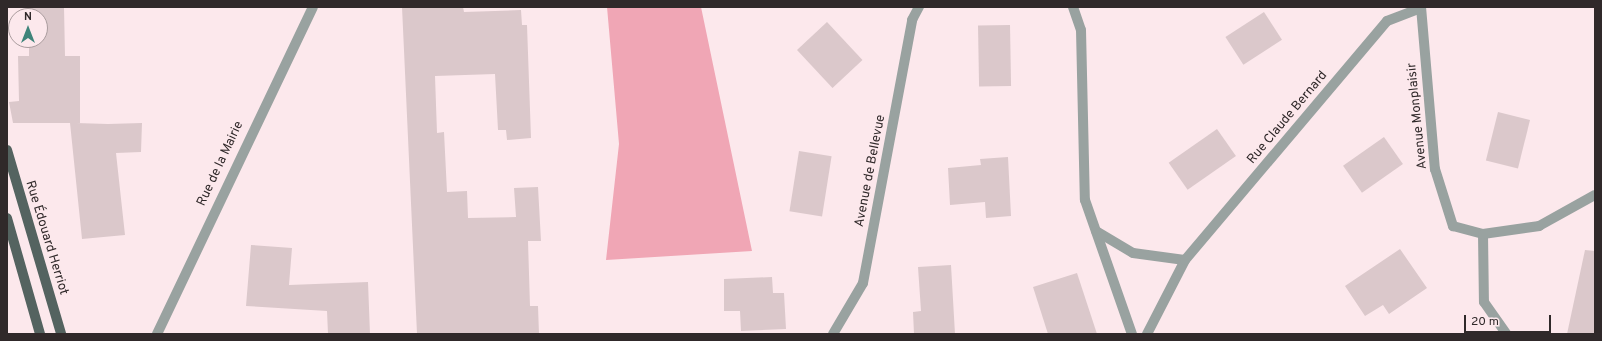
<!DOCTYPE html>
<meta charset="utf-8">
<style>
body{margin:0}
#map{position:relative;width:1602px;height:341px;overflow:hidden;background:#fce8ec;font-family:Overpass,sans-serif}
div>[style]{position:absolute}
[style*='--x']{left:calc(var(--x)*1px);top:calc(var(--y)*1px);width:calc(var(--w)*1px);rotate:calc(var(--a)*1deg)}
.forest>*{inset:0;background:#f0a6b5}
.building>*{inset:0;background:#dbc8cb;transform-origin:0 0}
.street>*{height:10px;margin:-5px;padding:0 5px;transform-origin:5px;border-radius:5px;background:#99a2a0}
.primary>*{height:10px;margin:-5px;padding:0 5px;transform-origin:5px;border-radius:5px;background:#546360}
span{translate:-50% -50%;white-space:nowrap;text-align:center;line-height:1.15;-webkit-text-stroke:3px #fce8ec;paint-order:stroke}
.street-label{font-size:13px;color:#30292a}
.frame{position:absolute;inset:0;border:8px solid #30292a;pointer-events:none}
.north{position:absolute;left:8px;top:8px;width:40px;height:40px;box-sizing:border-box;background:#fce8ec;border:1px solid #aa9c9e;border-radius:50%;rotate:0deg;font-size:11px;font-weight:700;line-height:16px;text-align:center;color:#30292a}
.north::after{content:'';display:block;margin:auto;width:14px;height:18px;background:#3f847a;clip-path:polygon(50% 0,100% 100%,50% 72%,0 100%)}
.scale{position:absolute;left:1464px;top:315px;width:87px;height:18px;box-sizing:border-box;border:2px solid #30292a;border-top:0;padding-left:5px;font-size:12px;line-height:14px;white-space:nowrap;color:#30292a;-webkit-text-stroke:3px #fce8ec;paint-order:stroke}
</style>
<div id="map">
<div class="forest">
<i style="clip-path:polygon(607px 7px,701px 7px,752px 251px,606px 260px,619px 144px)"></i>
</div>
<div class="building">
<i style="clip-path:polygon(30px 7px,64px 7px,65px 56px,80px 56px,80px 123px,76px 123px,108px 124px,142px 123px,141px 152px,116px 153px,125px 235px,82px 239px,70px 123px,13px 123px,9px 102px,19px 101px,18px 56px,29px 56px,29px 40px,40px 40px,40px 16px,30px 16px)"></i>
<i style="clip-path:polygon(402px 7px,463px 7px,464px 12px,521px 10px,522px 25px,527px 25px,531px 138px,507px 140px,506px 130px,498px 130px,495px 74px,435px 76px,437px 133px,444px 132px,447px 192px,467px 191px,468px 218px,516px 217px,514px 188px,538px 187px,541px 241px,528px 241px,530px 306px,538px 306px,539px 334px,417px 334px)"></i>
<i style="left:1264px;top:12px;width:33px;height:46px;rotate:57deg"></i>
<i style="left:827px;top:22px;width:52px;height:41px;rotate:47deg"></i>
<i style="left:1010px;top:25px;width:61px;height:32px;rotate:89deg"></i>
<i style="left:1498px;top:112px;width:33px;height:50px;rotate:14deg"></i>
<i style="left:1217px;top:129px;width:33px;height:59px;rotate:55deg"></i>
<i style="left:1384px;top:137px;width:33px;height:50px;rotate:55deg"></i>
<i style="left:799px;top:151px;width:33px;height:61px;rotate:9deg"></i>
<i style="clip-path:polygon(1008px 157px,1011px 216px,986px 218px,985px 202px,950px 205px,948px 168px,981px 165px,980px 159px)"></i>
<i style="clip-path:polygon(251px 245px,292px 248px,289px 285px,368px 282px,370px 334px,328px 334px,327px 311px,246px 306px)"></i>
<i style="clip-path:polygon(1400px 249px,1427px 288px,1389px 314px,1383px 305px,1365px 316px,1345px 286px)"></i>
<i style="clip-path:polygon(1585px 250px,1595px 251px,1595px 334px,1567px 334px)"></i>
<i style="clip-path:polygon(951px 265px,955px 334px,914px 334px,913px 312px,921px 311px,918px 267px)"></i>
<i style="clip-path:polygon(1077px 273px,1097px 334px,1048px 334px,1033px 287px)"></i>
<i style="clip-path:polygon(772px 277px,773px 293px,784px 293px,786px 329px,741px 331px,740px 311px,724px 311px,724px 279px)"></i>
</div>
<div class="street">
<i style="--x:1073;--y:7;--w:24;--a:71"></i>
<i style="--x:1081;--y:30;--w:170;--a:88.7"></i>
<i style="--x:1085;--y:200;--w:142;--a:70.7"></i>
<i style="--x:1421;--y:7;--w:163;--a:85.1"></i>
<i style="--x:1435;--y:169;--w:60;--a:72.5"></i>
<i style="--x:1453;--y:226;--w:31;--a:15"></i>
<i style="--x:1483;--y:234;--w:68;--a:89.2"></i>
<i style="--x:1484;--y:302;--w:39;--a:55"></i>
<i style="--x:1096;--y:231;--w:43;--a:30.7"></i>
<i style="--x:1133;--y:253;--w:52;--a:7.7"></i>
<i style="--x:1483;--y:234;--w:57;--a:-8.1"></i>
<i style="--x:1539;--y:226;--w:64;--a:-29"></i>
<i style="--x:157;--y:334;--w:362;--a:-64.5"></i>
<i style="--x:833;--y:334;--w:59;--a:-59.5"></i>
<i style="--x:863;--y:283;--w:268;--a:-79.4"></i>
<i style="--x:912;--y:20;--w:15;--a:-62"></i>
<i style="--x:1147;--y:334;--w:83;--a:-62.8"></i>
<i style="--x:1185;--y:260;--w:313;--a:-49.8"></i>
<i style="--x:1387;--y:21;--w:36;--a:-21"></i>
</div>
<div class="primary">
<i style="--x:7;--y:150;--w:192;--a:73.6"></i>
<i style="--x:7;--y:218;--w:121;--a:74.1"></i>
</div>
<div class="street-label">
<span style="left:1418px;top:116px;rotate:-96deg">Avenue Monplaisir</span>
<span style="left:1288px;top:118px;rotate:-50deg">Rue Claude Bernard</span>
<span style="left:221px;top:164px;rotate:-65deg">Rue de la Mairie</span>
<span style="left:871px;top:171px;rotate:-79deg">Avenue de Bellevue</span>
<span style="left:46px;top:238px;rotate:73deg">Rue Édouard Herriot</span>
</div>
<div class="frame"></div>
<div class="north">N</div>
<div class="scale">20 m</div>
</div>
